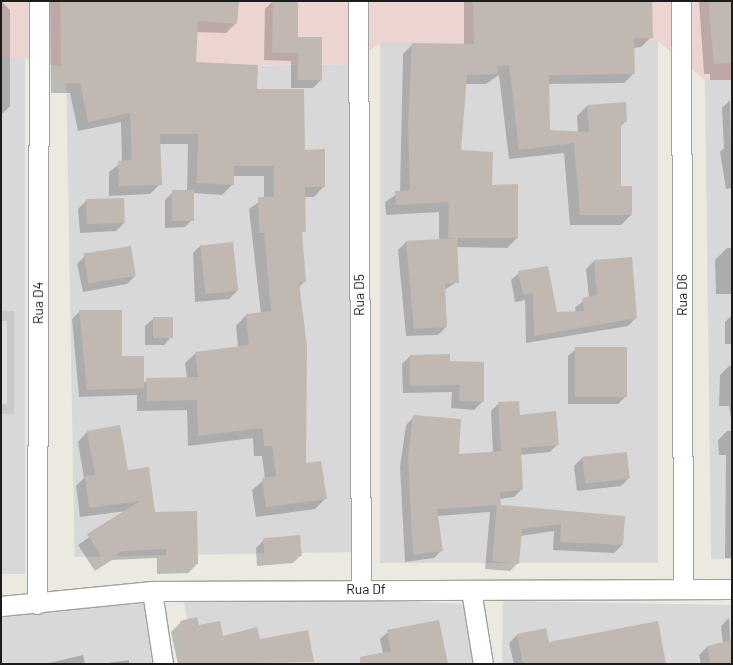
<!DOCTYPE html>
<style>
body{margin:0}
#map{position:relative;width:733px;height:665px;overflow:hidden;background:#ece9e1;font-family:Barlow,sans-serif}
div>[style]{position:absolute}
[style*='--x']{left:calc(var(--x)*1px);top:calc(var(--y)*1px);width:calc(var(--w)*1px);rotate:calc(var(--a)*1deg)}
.residential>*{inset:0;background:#d9d8d8;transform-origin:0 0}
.commercial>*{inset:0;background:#ecd4d1}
.religious>*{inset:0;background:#c9c9c9;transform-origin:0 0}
.parking>*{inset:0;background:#dfdfdf;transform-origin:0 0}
.shadow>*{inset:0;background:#0003}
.building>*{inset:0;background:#c0b8b1;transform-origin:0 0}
.roads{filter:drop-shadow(1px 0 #a2a2a2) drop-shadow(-1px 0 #a2a2a2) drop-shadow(0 1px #a2a2a2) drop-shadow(0 -1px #a2a2a2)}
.minor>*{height:19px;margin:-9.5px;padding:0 9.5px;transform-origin:9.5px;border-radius:9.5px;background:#fff}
span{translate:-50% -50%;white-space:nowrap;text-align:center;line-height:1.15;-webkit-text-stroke:4px #fff;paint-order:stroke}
.street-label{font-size:14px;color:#1b1b1b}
.frame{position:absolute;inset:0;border:2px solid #1b1b1b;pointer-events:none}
</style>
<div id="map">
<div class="residential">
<i style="left:658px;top:41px;width:522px;height:278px;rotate:90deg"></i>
<i style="left:1px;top:58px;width:24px;height:516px"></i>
<i style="left:350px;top:64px;width:488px;height:284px;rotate:89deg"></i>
<i style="clip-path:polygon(705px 80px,732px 80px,732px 559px,711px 559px)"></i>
<i style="clip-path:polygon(183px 592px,468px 604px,478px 664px,193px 664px)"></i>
<i style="clip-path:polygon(143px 596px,152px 664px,1px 664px,1px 615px)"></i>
<i style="left:503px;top:601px;width:229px;height:64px;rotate:1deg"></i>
</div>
<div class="commercial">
<i style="clip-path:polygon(1px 1px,732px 1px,732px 80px,705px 80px,658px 41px,380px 43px,350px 64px,66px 68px,25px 58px,1px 58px)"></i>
</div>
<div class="religious">
<i style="left:1px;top:311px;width:13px;height:103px"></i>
</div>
<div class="parking">
<i style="left:1px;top:321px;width:6px;height:83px"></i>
</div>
<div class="shadow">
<i style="clip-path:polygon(1px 1px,10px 10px,10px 106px,1px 115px)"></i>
<i style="clip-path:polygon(50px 1px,237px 1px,236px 23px,226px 33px,196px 32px,195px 63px,255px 90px,304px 151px,324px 186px,314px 197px,304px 197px,301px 235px,305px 281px,298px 288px,305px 464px,325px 499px,315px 509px,256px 517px,252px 490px,265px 479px,262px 456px,254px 456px,253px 438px,188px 446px,187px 410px,137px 411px,137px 395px,79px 397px,72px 319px,80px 311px,143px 382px,187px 378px,185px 363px,196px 353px,238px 347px,236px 326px,246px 315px,261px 314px,249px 209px,264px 198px,264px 176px,233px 176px,233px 184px,222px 195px,193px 193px,193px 219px,185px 227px,165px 228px,165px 200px,173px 192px,187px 191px,188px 144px,159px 144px,160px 184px,150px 194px,109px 196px,109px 172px,122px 162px,121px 122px,78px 131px,70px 93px,51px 93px)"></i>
<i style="clip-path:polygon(273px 1px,297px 1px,296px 38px,321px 80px,313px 88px,291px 88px,291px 61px,264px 60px,265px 9px)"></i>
<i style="clip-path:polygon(464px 1px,651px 1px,651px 37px,641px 47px,633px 48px,634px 73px,624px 83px,548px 84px,549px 132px,578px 133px,577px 116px,587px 106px,626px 121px,620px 127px,620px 187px,631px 215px,621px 225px,570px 225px,564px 153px,509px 159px,499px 75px,486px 84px,465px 84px,460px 151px,490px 187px,517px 238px,507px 248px,456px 247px,457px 282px,444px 290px,446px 327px,438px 335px,406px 336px,398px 250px,406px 242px,439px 240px,439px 212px,386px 215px,385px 202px,400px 192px,403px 54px,413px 44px,464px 45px)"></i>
<i style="clip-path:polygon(699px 1px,732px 1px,732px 80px,710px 80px,710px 74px,704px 74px)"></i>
<i style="clip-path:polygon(730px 100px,732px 188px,726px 189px,720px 152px,724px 148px,722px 108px)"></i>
<i style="clip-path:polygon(86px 201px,124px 223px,116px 231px,80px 233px,78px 209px)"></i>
<i style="clip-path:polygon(201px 245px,237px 291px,229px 299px,195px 302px,193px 253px)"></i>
<i style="clip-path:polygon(727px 248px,732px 248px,732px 294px,716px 294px,715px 260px)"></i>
<i style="clip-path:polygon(85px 256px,135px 276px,127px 284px,83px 292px,77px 264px)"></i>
<i style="clip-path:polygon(594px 261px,636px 318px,628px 326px,526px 343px,525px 300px,515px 302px,511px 280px,519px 273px,556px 313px,576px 313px,575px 307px,589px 298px,586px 269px)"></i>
<i style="clip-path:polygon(732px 315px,732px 344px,725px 344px,725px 322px)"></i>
<i style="clip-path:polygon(153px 319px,171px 337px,164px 345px,145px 345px,145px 326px)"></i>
<i style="clip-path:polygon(576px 349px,626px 396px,618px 404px,568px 404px,568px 356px)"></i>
<i style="clip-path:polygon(410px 356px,449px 362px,482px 402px,474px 410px,451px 408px,452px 392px,403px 393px,402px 364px)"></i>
<i style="clip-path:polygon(729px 366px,732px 366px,732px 425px,729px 406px,719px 406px,720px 375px)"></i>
<i style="clip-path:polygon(499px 403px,558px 444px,550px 452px,520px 455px,522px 489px,514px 497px,499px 499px,500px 506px,624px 517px,622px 545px,614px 553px,553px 550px,554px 531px,520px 536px,518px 563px,510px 571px,485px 569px,490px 512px,437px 516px,442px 550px,434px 558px,405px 562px,400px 467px,406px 425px,414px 417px,457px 456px,493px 453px,491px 411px)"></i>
<i style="clip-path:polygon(727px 431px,732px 431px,732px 558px,725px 558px,726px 455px,719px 455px,718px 440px)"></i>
<i style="clip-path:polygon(87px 432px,197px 564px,188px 573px,157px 574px,157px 558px,112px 560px,95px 571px,78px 545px,127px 511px,80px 517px,76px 486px,84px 478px,78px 442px)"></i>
<i style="clip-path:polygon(582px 458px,629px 478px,621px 486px,577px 491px,574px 466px)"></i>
<i style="clip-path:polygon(264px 540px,301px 555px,293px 563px,257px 566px,256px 548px)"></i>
<i style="clip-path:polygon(729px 618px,732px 664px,701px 664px,699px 655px,707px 647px,723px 644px,721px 626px)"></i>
<i style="clip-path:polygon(181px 622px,222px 637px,259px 641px,313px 661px,178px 664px,171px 632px)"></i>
<i style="clip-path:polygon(388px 632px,446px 662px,383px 654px,380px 639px)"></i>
<i style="clip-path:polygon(517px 635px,548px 643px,658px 664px,514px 664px,509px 643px)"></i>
<i style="clip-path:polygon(83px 655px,85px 664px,45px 664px)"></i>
<i style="clip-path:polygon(129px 660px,129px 664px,101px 664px)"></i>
</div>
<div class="building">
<i style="clip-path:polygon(60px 1px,239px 1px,237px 24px,198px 21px,196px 62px,258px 65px,257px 89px,304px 89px,305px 150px,325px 149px,325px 187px,305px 187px,306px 232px,302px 232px,306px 282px,299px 282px,307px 347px,306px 463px,321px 461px,327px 499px,266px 507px,262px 478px,276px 476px,272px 446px,264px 446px,263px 428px,198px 436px,197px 400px,147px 401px,146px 378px,198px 377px,195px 352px,249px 345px,246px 314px,271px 311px,264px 233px,259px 233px,258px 197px,274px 197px,274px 166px,234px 166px,234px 185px,197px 183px,198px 134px,160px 134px,162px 185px,119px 186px,118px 161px,132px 160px,130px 113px,88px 122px,80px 83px,61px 84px)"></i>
<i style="clip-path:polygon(273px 1px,298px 1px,298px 37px,322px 37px,322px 80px,298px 80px,298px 53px,272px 53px)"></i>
<i style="clip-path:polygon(473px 1px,652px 1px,653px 38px,634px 38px,635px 74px,549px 75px,550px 130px,589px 132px,587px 105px,626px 102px,627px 122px,621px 122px,621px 186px,632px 186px,632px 215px,580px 215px,574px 143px,519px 150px,509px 65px,498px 66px,497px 74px,467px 75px,461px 150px,493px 152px,492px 185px,518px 184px,518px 238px,448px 238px,449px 202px,396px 205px,395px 191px,410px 190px,408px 125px,412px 43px,474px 44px)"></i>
<i style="clip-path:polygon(708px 1px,732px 1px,732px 63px,714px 64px)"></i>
<i style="left:172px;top:190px;width:22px;height:31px"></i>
<i style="left:124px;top:198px;width:25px;height:38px;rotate:88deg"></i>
<i style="clip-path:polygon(457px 238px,459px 283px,445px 284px,447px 327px,414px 329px,406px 241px)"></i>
<i style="left:233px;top:242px;width:49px;height:33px;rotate:84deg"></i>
<i style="left:131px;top:246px;width:30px;height:48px;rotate:81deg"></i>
<i style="clip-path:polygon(632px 257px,637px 318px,534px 336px,533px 293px,523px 295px,518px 271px,548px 266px,557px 312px,584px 311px,582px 298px,597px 295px,594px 260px)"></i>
<i style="clip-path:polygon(79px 310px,122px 310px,122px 356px,144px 356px,144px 388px,87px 390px)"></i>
<i style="left:153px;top:317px;width:20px;height:21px"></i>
<i style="left:575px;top:347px;width:52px;height:50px"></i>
<i style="clip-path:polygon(450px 354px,450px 361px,484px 362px,484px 402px,459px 401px,459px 385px,410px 386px,410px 355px)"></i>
<i style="clip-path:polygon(519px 401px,520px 415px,556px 411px,559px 445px,521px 448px,523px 490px,500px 492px,501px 505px,625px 516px,623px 545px,560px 542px,561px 524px,522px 529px,519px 564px,492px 561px,497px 505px,437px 509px,443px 551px,413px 555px,408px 458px,413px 415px,461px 419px,459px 454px,501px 451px,498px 402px)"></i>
<i style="clip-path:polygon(120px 425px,128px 470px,149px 467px,155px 512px,197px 511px,198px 564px,166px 566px,166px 549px,123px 551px,105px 562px,87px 534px,140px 501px,89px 508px,85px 476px,95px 475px,87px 431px)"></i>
<i style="left:627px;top:452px;width:27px;height:45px;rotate:84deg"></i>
<i style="left:300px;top:535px;width:21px;height:37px;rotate:85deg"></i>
<i style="clip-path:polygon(197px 617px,199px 625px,220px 621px,223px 636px,257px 627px,260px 639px,308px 630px,314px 662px,189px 664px,180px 621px)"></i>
<i style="clip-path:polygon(439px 620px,448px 664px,360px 664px,360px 657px,391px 651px,387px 630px)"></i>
<i style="clip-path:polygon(658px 621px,666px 664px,523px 664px,517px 634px,546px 628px,549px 642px)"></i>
<i style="clip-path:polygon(732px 640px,732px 664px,710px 664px,707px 646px)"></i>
</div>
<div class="roads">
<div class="minor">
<i style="--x:358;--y:1;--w:588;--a:89.71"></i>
<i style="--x:681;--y:1;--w:588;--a:89.81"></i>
<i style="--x:471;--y:590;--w:75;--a:80.8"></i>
<i style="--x:152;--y:591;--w:74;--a:81.4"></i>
<i style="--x:37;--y:604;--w:603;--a:-89.81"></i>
<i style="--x:1;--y:606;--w:152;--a:-5.7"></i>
<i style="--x:152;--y:591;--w:580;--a:-0.2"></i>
</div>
</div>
<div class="street-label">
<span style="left:359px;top:295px;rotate:-90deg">Rua D5</span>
<span style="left:682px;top:295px;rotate:-90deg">Rua D6</span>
<span style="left:38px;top:303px;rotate:-90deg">Rua D4</span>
<span style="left:366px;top:589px">Rua Df</span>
</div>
<div class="frame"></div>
</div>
